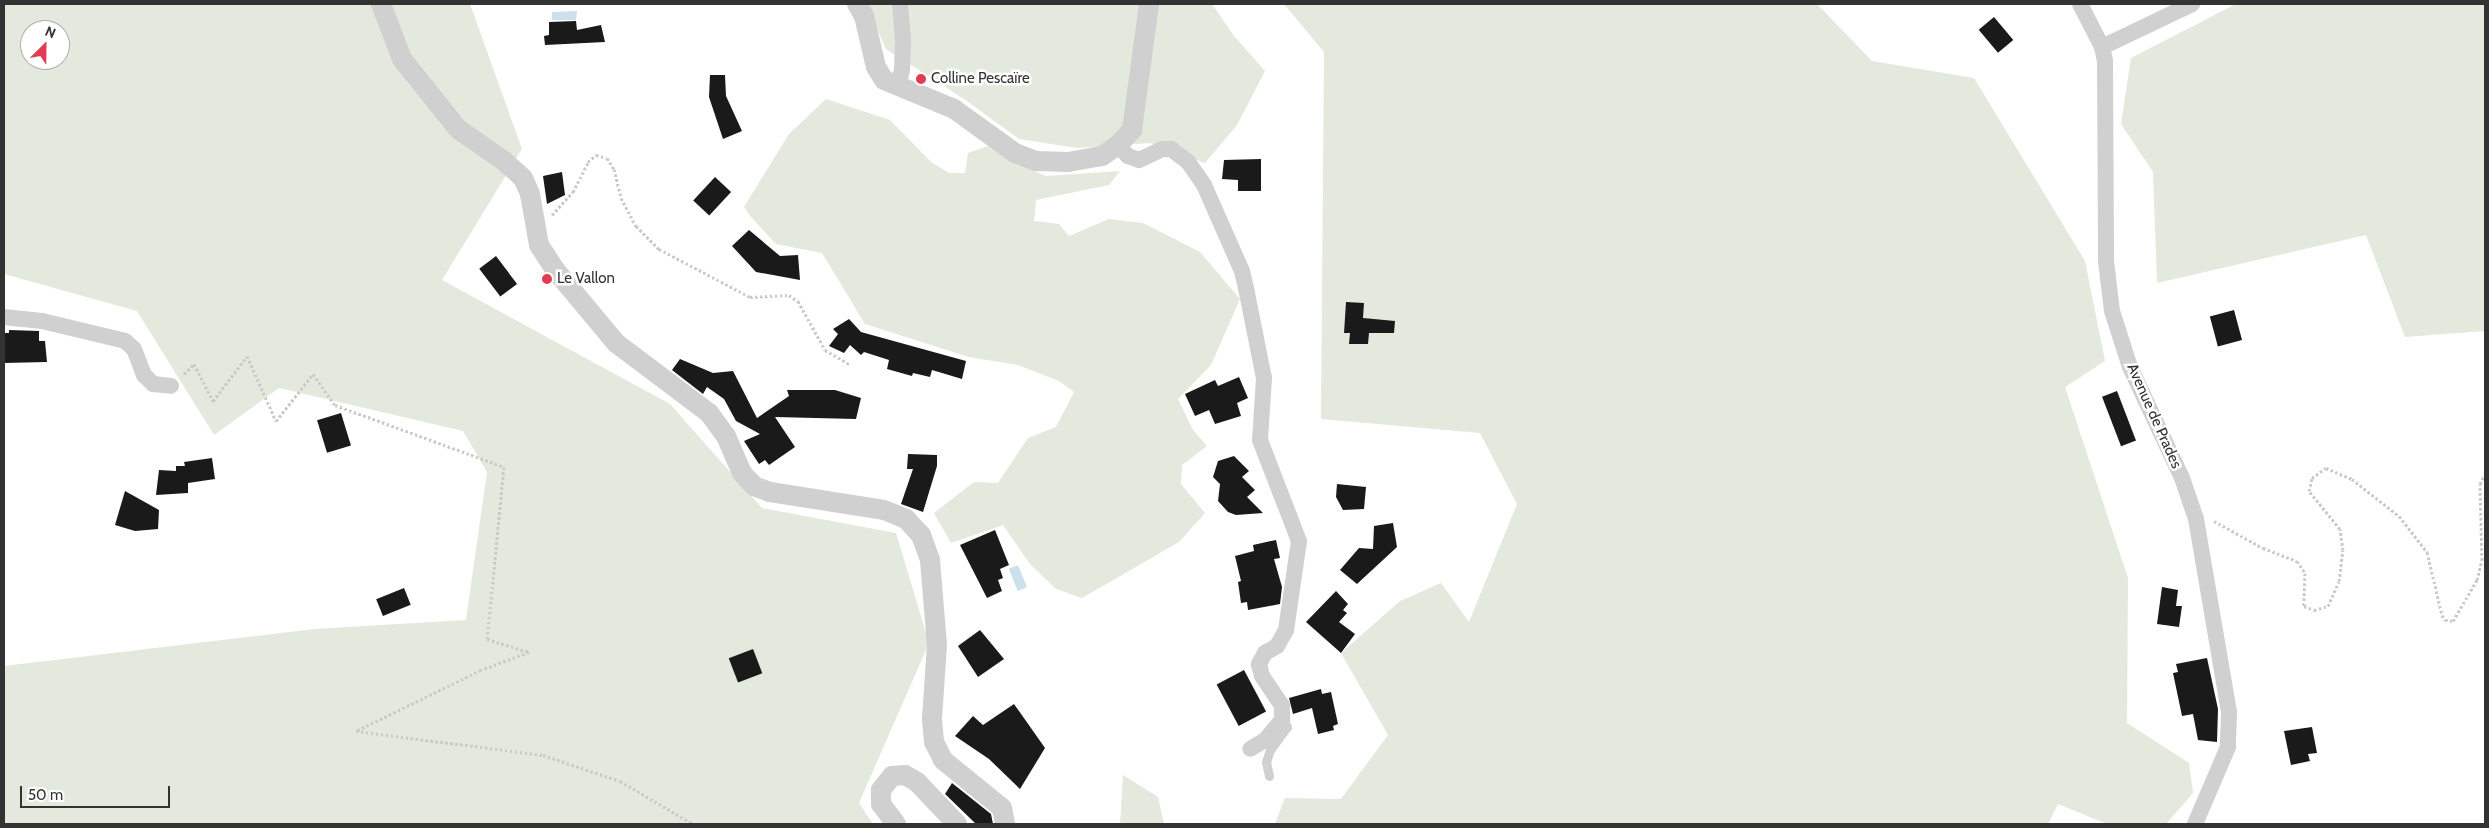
<!DOCTYPE html>
<meta charset="utf-8">
<style>
body{margin:0}
#map{position:relative;width:2489px;height:828px;overflow:hidden;background:#fff;font-family:Cabin,sans-serif}
div>[style]{position:absolute}
[style*='--x']{left:calc(var(--x)*1px);top:calc(var(--y)*1px);width:calc(var(--w)*1px);rotate:calc(var(--a)*1deg)}
.green>*{inset:0;background:#e3e9dc}
.water>*{inset:0;background:#cce1eb;transform-origin:0 0}
.building>*{inset:0;background:#1a1a1a;transform-origin:0 0}
.path>*{height:3px;margin-top:-1.5px;transform-origin:0;background:repeating-linear-gradient(90deg,#cacaca 0 2.5px,transparent 0 5px)}
.service>*{height:9px;margin:-4.5px;padding:0 4.5px;transform-origin:4.5px;border-radius:4.5px;background:#d0d0d0}
.minor>*{height:16px;margin:-8px;padding:0 8px;transform-origin:8px;border-radius:8px;background:#d0d0d0}
.tertiary>*{height:20px;margin:-10px;padding:0 10px;transform-origin:10px;border-radius:10px;background:#d0d0d0}
.dots>*{width:14px;height:14px;translate:-50% -50%;box-sizing:border-box;border:2px solid #fff;border-radius:50%}
span{translate:-50% -50%;white-space:nowrap;text-align:center;line-height:1.15;-webkit-text-stroke:5px #fff;paint-order:stroke}
.poi-label{font-size:15px;color:#333}
.left{translate:0 -50%;text-align:left}
.street-label{font-size:15px;color:#333}
.frame{position:absolute;inset:0;border:5px solid #333;pointer-events:none}
.north{position:absolute;left:20px;top:20px;width:50px;height:50px;box-sizing:border-box;background:#fff;border:1px solid #adadad;border-radius:50%;rotate:23deg;font-size:14px;font-weight:700;line-height:20px;text-align:center;color:#333}
.north::after{content:'';display:block;margin:auto;width:18px;height:22px;background:#e33c52;clip-path:polygon(50% 0,100% 100%,50% 72%,0 100%)}
.scale{position:absolute;left:20px;top:786px;width:150px;height:22px;box-sizing:border-box;border:2px solid #333;border-top:0;padding-left:6px;font-size:15px;line-height:18px;white-space:nowrap;color:#333;-webkit-text-stroke:4px #fff;paint-order:stroke}
</style>
<div id="map">
<div class="green">
<i style="clip-path:polygon(evenodd,4px 4px,470px 4px,522px 149px,442px 280px,670px 404px,762px 508px,896px 533px,929px 643px,859px 803px,873px 824px,4px 824px,4px 666px,314px 629px,466px 620px,487px 472px,463px 431px,279px 388px,214px 435px,137px 311px,4px 274px,4px 4px,30px 30px,60px 30px,60px 60px,30px 60px,30px 30px)"></i>
<i style="clip-path:polygon(866px 4px,1212px 4px,1234px 36px,1265px 71px,1237px 125px,1205px 163px,1150px 143px,1077px 148px,1019px 139px,967px 101px,886px 49px)"></i>
<i style="clip-path:polygon(1284px 4px,1817px 4px,1872px 61px,1974px 78px,2085px 261px,2105px 361px,2065px 387px,2128px 578px,2127px 723px,2189px 763px,2193px 793px,2166px 824px,2107px 824px,2058px 804px,2048px 824px,1275px 824px,1285px 798px,1341px 799px,1388px 735px,1341px 653px,1400px 601px,1441px 583px,1469px 622px,1517px 504px,1480px 433px,1321px 419px,1324px 52px)"></i>
<i style="clip-path:polygon(2236px 4px,2485px 4px,2485px 331px,2405px 337px,2366px 235px,2157px 283px,2153px 172px,2121px 124px,2131px 58px)"></i>
<i style="clip-path:polygon(826px 99px,890px 120px,931px 162px,949px 173px,965px 173px,968px 153px,988px 146px,1007px 159px,1046px 176px,1120px 171px,1109px 185px,1036px 200px,1034px 221px,1059px 224px,1069px 236px,1109px 219px,1143px 223px,1200px 252px,1240px 299px,1211px 365px,1178px 399px,1193px 430px,1207px 446px,1182px 465px,1181px 484px,1205px 513px,1179px 542px,1082px 598px,1056px 589px,1030px 564px,1003px 525px,951px 543px,934px 513px,974px 482px,998px 483px,1028px 438px,1056px 427px,1074px 392px,1059px 381px,1018px 365px,969px 357px,865px 324px,822px 253px,776px 244px,751px 217px,744px 207px,789px 134px)"></i>
<i style="clip-path:polygon(1123px 775px,1158px 797px,1164px 824px,1120px 824px)"></i>
</div>
<div class="water">
<i style="clip-path:polygon(577px 11px,576px 20px,552px 20px,552px 12px)"></i>
<i style="left:1018px;top:565px;width:24px;height:10px;rotate:68deg"></i>
</div>
<div class="building">
<i style="left:1994px;top:17px;width:30px;height:20px;rotate:50deg"></i>
<i style="clip-path:polygon(576px 21px,577px 30px,601px 25px,605px 42px,545px 45px,544px 36px,549px 35px,549px 22px)"></i>
<i style="clip-path:polygon(710px 75px,725px 75px,726px 96px,742px 131px,723px 139px,709px 97px)"></i>
<i style="clip-path:polygon(1261px 159px,1261px 191px,1238px 191px,1238px 180px,1222px 179px,1224px 160px)"></i>
<i style="clip-path:polygon(562px 172px,565px 195px,547px 204px,543px 176px)"></i>
<i style="left:715px;top:177px;width:22px;height:32px;rotate:43deg"></i>
<i style="clip-path:polygon(749px 230px,780px 256px,798px 255px,800px 280px,756px 272px,732px 246px)"></i>
<i style="left:496px;top:256px;width:35px;height:21px;rotate:53deg"></i>
<i style="clip-path:polygon(1346px 302px,1364px 303px,1363px 318px,1395px 321px,1394px 333px,1369px 333px,1368px 344px,1349px 344px,1350px 333px,1344px 333px)"></i>
<i style="left:2234px;top:310px;width:31px;height:25px;rotate:75deg"></i>
<i style="clip-path:polygon(849px 319px,861px 332px,966px 361px,962px 379px,932px 370px,930px 377px,913px 373px,912px 376px,887px 369px,889px 360px,864px 352px,861px 355px,850px 345px,844px 353px,829px 346px,838px 334px,833px 329px)"></i>
<i style="clip-path:polygon(9px 330px,39px 331px,39px 341px,45px 341px,47px 362px,4px 363px,4px 333px,9px 333px)"></i>
<i style="clip-path:polygon(680px 359px,713px 373px,733px 371px,757px 418px,789px 396px,787px 390px,835px 390px,861px 398px,856px 419px,775px 417px,795px 447px,769px 465px,765px 460px,759px 464px,744px 441px,760px 434px,736px 421px,724px 399px,707px 387px,703px 394px,672px 370px)"></i>
<i style="clip-path:polygon(1239px 377px,1248px 398px,1237px 403px,1241px 416px,1215px 424px,1209px 410px,1195px 416px,1185px 394px,1215px 380px,1218px 386px)"></i>
<i style="left:2117px;top:391px;width:53px;height:16px;rotate:69deg"></i>
<i style="left:341px;top:413px;width:34px;height:25px;rotate:73deg"></i>
<i style="clip-path:polygon(908px 454px,937px 455px,937px 466px,923px 512px,901px 504px,913px 469px,907px 469px)"></i>
<i style="clip-path:polygon(1234px 456px,1249px 471px,1242px 477px,1255px 490px,1247px 497px,1263px 513px,1236px 515px,1228px 512px,1218px 501px,1220px 484px,1213px 477px,1218px 461px)"></i>
<i style="clip-path:polygon(212px 458px,215px 479px,188px 483px,188px 493px,156px 495px,159px 470px,176px 471px,176px 466px,185px 466px,184px 462px)"></i>
<i style="clip-path:polygon(1337px 484px,1366px 487px,1364px 509px,1343px 510px,1336px 497px)"></i>
<i style="clip-path:polygon(125px 491px,159px 510px,158px 529px,135px 531px,115px 525px)"></i>
<i style="clip-path:polygon(1393px 523px,1397px 547px,1357px 584px,1340px 570px,1359px 548px,1373px 549px,1374px 526px)"></i>
<i style="clip-path:polygon(995px 530px,1009px 565px,1000px 569px,1003px 578px,998px 580px,1002px 591px,987px 598px,960px 545px)"></i>
<i style="clip-path:polygon(1276px 540px,1280px 558px,1274px 559px,1282px 587px,1280px 604px,1248px 610px,1247px 602px,1241px 603px,1238px 582px,1241px 581px,1235px 556px,1254px 551px,1253px 545px)"></i>
<i style="clip-path:polygon(2162px 587px,2178px 590px,2176px 606px,2182px 606px,2179px 627px,2157px 624px)"></i>
<i style="left:404px;top:588px;width:18px;height:30px;rotate:68deg"></i>
<i style="clip-path:polygon(1336px 591px,1348px 604px,1343px 610px,1347px 613px,1339px 622px,1355px 634px,1341px 653px,1306px 622px)"></i>
<i style="clip-path:polygon(980px 630px,1004px 659px,978px 677px,958px 646px)"></i>
<i style="left:753px;top:649px;width:26px;height:26px;rotate:69deg"></i>
<i style="clip-path:polygon(2207px 658px,2218px 709px,2217px 742px,2198px 740px,2193px 714px,2182px 716px,2173px 673px,2178px 672px,2176px 664px)"></i>
<i style="left:1244px;top:670px;width:47px;height:31px;rotate:62deg"></i>
<i style="clip-path:polygon(1321px 689px,1322px 694px,1331px 692px,1338px 724px,1333px 726px,1334px 730px,1318px 734px,1312px 708px,1293px 714px,1289px 698px)"></i>
<i style="clip-path:polygon(1014px 704px,1045px 748px,1020px 789px,989px 759px,955px 736px,973px 716px,983px 725px)"></i>
<i style="clip-path:polygon(2312px 727px,2317px 753px,2308px 754px,2310px 761px,2291px 765px,2284px 731px)"></i>
<i style="clip-path:polygon(952px 783px,991px 814px,993px 824px,976px 824px,945px 794px)"></i>
</div>
<div class="path">
<i style="--x:552;--y:215;--w:31;--a:-48"></i>
<i style="--x:573;--y:192;--w:34;--a:-63"></i>
<i style="--x:588;--y:162;--w:11;--a:-41"></i>
<i style="--x:596;--y:155;--w:11;--a:15"></i>
<i style="--x:607;--y:158;--w:13;--a:58"></i>
<i style="--x:614;--y:169;--w:30;--a:76"></i>
<i style="--x:621;--y:198;--w:32;--a:62"></i>
<i style="--x:636;--y:226;--w:33;--a:45"></i>
<i style="--x:659;--y:249;--w:103;--a:27.8"></i>
<i style="--x:750;--y:297;--w:39;--a:-3"></i>
<i style="--x:789;--y:295;--w:11;--a:34"></i>
<i style="--x:798;--y:301;--w:56;--a:61.1"></i>
<i style="--x:825;--y:350;--w:28;--a:30"></i>
<i style="--x:184;--y:374;--w:14;--a:-45"></i>
<i style="--x:194;--y:364;--w:42;--a:62.8"></i>
<i style="--x:213;--y:401;--w:56;--a:-52.9"></i>
<i style="--x:247;--y:356;--w:71;--a:66"></i>
<i style="--x:276;--y:421;--w:60;--a:-51.8"></i>
<i style="--x:313;--y:374;--w:38;--a:55"></i>
<i style="--x:335;--y:405;--w:180;--a:20.1"></i>
<i style="--x:504;--y:467;--w:173;--a:95.6"></i>
<i style="--x:487;--y:639;--w:44;--a:17.2"></i>
<i style="--x:529;--y:652;--w:51;--a:159.4"></i>
<i style="--x:481;--y:670;--w:139;--a:154"></i>
<i style="--x:356;--y:731;--w:189;--a:7.3"></i>
<i style="--x:543;--y:755;--w:81;--a:18.7"></i>
<i style="--x:620;--y:781;--w:85;--a:30.5"></i>
<i style="--x:2214;--y:521;--w:56;--a:28.9"></i>
<i style="--x:2263;--y:548;--w:36;--a:21"></i>
<i style="--x:2297;--y:561;--w:14;--a:56"></i>
<i style="--x:2305;--y:573;--w:33;--a:92"></i>
<i style="--x:2304;--y:606;--w:11;--a:22"></i>
<i style="--x:2314;--y:610;--w:15;--a:-16"></i>
<i style="--x:2328;--y:606;--w:27;--a:-66"></i>
<i style="--x:2339;--y:581;--w:31;--a:-83"></i>
<i style="--x:2343;--y:550;--w:21;--a:-98"></i>
<i style="--x:2340;--y:529;--w:49;--a:-129.2"></i>
<i style="--x:2309;--y:491;--w:13;--a:-77"></i>
<i style="--x:2312;--y:478;--w:17;--a:-36"></i>
<i style="--x:2326;--y:468;--w:28;--a:23"></i>
<i style="--x:2352;--y:479;--w:60;--a:38.2"></i>
<i style="--x:2399;--y:516;--w:46;--a:52.1"></i>
<i style="--x:2427;--y:552;--w:65;--a:76.6"></i>
<i style="--x:2442;--y:615;--w:6;--a:59"></i>
<i style="--x:2445;--y:620;--w:8;--a:7"></i>
<i style="--x:2453;--y:621;--w:48;--a:-59.7"></i>
<i style="--x:2477;--y:580;--w:21;--a:-76"></i>
<i style="--x:2482;--y:560;--w:76;--a:-91.5"></i>
<i style="--x:2480;--y:484;--w:11;--a:-63"></i>
</div>
<div class="service">
<i style="--x:1269;--y:776;--w:14;--a:-102"></i>
<i style="--x:1266;--y:762;--w:13;--a:-72"></i>
<i style="--x:1270;--y:750;--w:29;--a:-54"></i>
<i style="--x:1287;--y:727;--w:9;--a:-126"></i>
</div>
<div class="minor">
<i style="--x:2080;--y:4;--w:48;--a:62.9"></i>
<i style="--x:2102;--y:47;--w:14;--a:78"></i>
<i style="--x:2105;--y:61;--w:200;--a:89.7"></i>
<i style="--x:2106;--y:261;--w:50;--a:83.2"></i>
<i style="--x:2112;--y:311;--w:59;--a:72.2"></i>
<i style="--x:2130;--y:367;--w:123;--a:64.9"></i>
<i style="--x:2182;--y:478;--w:43;--a:71.1"></i>
<i style="--x:2196;--y:519;--w:197;--a:80.3"></i>
<i style="--x:2229;--y:713;--w:34;--a:92"></i>
<i style="--x:2228;--y:747;--w:84;--a:113.2"></i>
<i style="--x:2102;--y:47;--w:100;--a:-25.5"></i>
<i style="--x:898;--y:86;--w:16;--a:-76"></i>
<i style="--x:902;--y:70;--w:31;--a:-88"></i>
<i style="--x:903;--y:39;--w:35;--a:-95"></i>
<i style="--x:1118;--y:145;--w:15;--a:48"></i>
<i style="--x:1128;--y:156;--w:12;--a:20"></i>
<i style="--x:1139;--y:160;--w:26;--a:-25"></i>
<i style="--x:1163;--y:149;--w:8;--a:0"></i>
<i style="--x:1171;--y:149;--w:21;--a:37"></i>
<i style="--x:1188;--y:162;--w:28;--a:55"></i>
<i style="--x:1204;--y:185;--w:94;--a:66.2"></i>
<i style="--x:1242;--y:271;--w:17;--a:77"></i>
<i style="--x:1246;--y:288;--w:92;--a:78.7"></i>
<i style="--x:1264;--y:378;--w:62;--a:93.7"></i>
<i style="--x:1260;--y:440;--w:108;--a:68.9"></i>
<i style="--x:1299;--y:541;--w:90;--a:98.3"></i>
<i style="--x:1286;--y:630;--w:18;--a:119"></i>
<i style="--x:1277;--y:646;--w:14;--a:150"></i>
<i style="--x:1265;--y:653;--w:13;--a:119"></i>
<i style="--x:1259;--y:664;--w:12;--a:76"></i>
<i style="--x:1262;--y:676;--w:36;--a:56"></i>
<i style="--x:1282;--y:706;--w:14;--a:90"></i>
<i style="--x:1282;--y:720;--w:26;--a:130"></i>
<i style="--x:1265;--y:740;--w:17;--a:149"></i>
<i style="--x:4;--y:317;--w:38;--a:6"></i>
<i style="--x:42;--y:321;--w:85;--a:13.5"></i>
<i style="--x:125;--y:341;--w:12;--a:42"></i>
<i style="--x:134;--y:349;--w:28;--a:69"></i>
<i style="--x:144;--y:375;--w:13;--a:45"></i>
<i style="--x:153;--y:384;--w:18;--a:6"></i>
</div>
<div class="tertiary">
<i style="--x:381;--y:4;--w:59;--a:69.1"></i>
<i style="--x:402;--y:59;--w:90;--a:51.3"></i>
<i style="--x:458;--y:129;--w:56;--a:34.8"></i>
<i style="--x:504;--y:161;--w:25;--a:42"></i>
<i style="--x:523;--y:178;--w:17;--a:66"></i>
<i style="--x:530;--y:194;--w:52;--a:80"></i>
<i style="--x:539;--y:245;--w:31;--a:57"></i>
<i style="--x:556;--y:271;--w:94;--a:50.2"></i>
<i style="--x:616;--y:343;--w:116;--a:37"></i>
<i style="--x:709;--y:413;--w:29;--a:54"></i>
<i style="--x:726;--y:436;--w:40;--a:66.6"></i>
<i style="--x:742;--y:473;--w:18;--a:47"></i>
<i style="--x:754;--y:486;--w:17;--a:21"></i>
<i style="--x:770;--y:492;--w:115;--a:9"></i>
<i style="--x:884;--y:510;--w:24;--a:22"></i>
<i style="--x:906;--y:519;--w:22;--a:47"></i>
<i style="--x:921;--y:535;--w:27;--a:70"></i>
<i style="--x:930;--y:560;--w:85;--a:85.3"></i>
<i style="--x:937;--y:645;--w:74;--a:93.9"></i>
<i style="--x:932;--y:719;--w:23;--a:85"></i>
<i style="--x:934;--y:742;--w:20;--a:63"></i>
<i style="--x:943;--y:760;--w:76;--a:39.1"></i>
<i style="--x:1002;--y:808;--w:16;--a:79"></i>
<i style="--x:857;--y:4;--w:14;--a:60"></i>
<i style="--x:864;--y:16;--w:52;--a:76.8"></i>
<i style="--x:876;--y:67;--w:15;--a:58"></i>
<i style="--x:884;--y:80;--w:76;--a:22.5"></i>
<i style="--x:954;--y:109;--w:75;--a:35.8"></i>
<i style="--x:1015;--y:153;--w:22;--a:21"></i>
<i style="--x:1036;--y:161;--w:32;--a:2"></i>
<i style="--x:1068;--y:162;--w:35;--a:-10"></i>
<i style="--x:1102;--y:156;--w:19;--a:-35"></i>
<i style="--x:1118;--y:145;--w:21;--a:-47"></i>
<i style="--x:1132;--y:130;--w:127;--a:-82.3"></i>
<i style="--x:896;--y:824;--w:25;--a:-127"></i>
<i style="--x:881;--y:804;--w:14;--a:-90"></i>
<i style="--x:881;--y:790;--w:18;--a:-52"></i>
<i style="--x:892;--y:776;--w:13;--a:-4"></i>
<i style="--x:905;--y:775;--w:14;--a:30"></i>
<i style="--x:917;--y:782;--w:58;--a:46.4"></i>
</div>
<div class="dots">
<i style="left:921px;top:79px;background:#e33c52"></i>
<i style="left:547px;top:279px;background:#e33c52"></i>
</div>
<div class="poi-label">
<span class="left" style="left:931px;top:79px">Colline Pescaïre</span>
<span class="left" style="left:557px;top:279px">Le Vallon</span>
</div>
<div class="street-label">
<span style="left:2154px;top:416px;rotate:66deg">Avenue de Prades</span>
</div>
<div class="frame"></div>
<div class="north">N</div>
<div class="scale">50 m</div>
</div>
